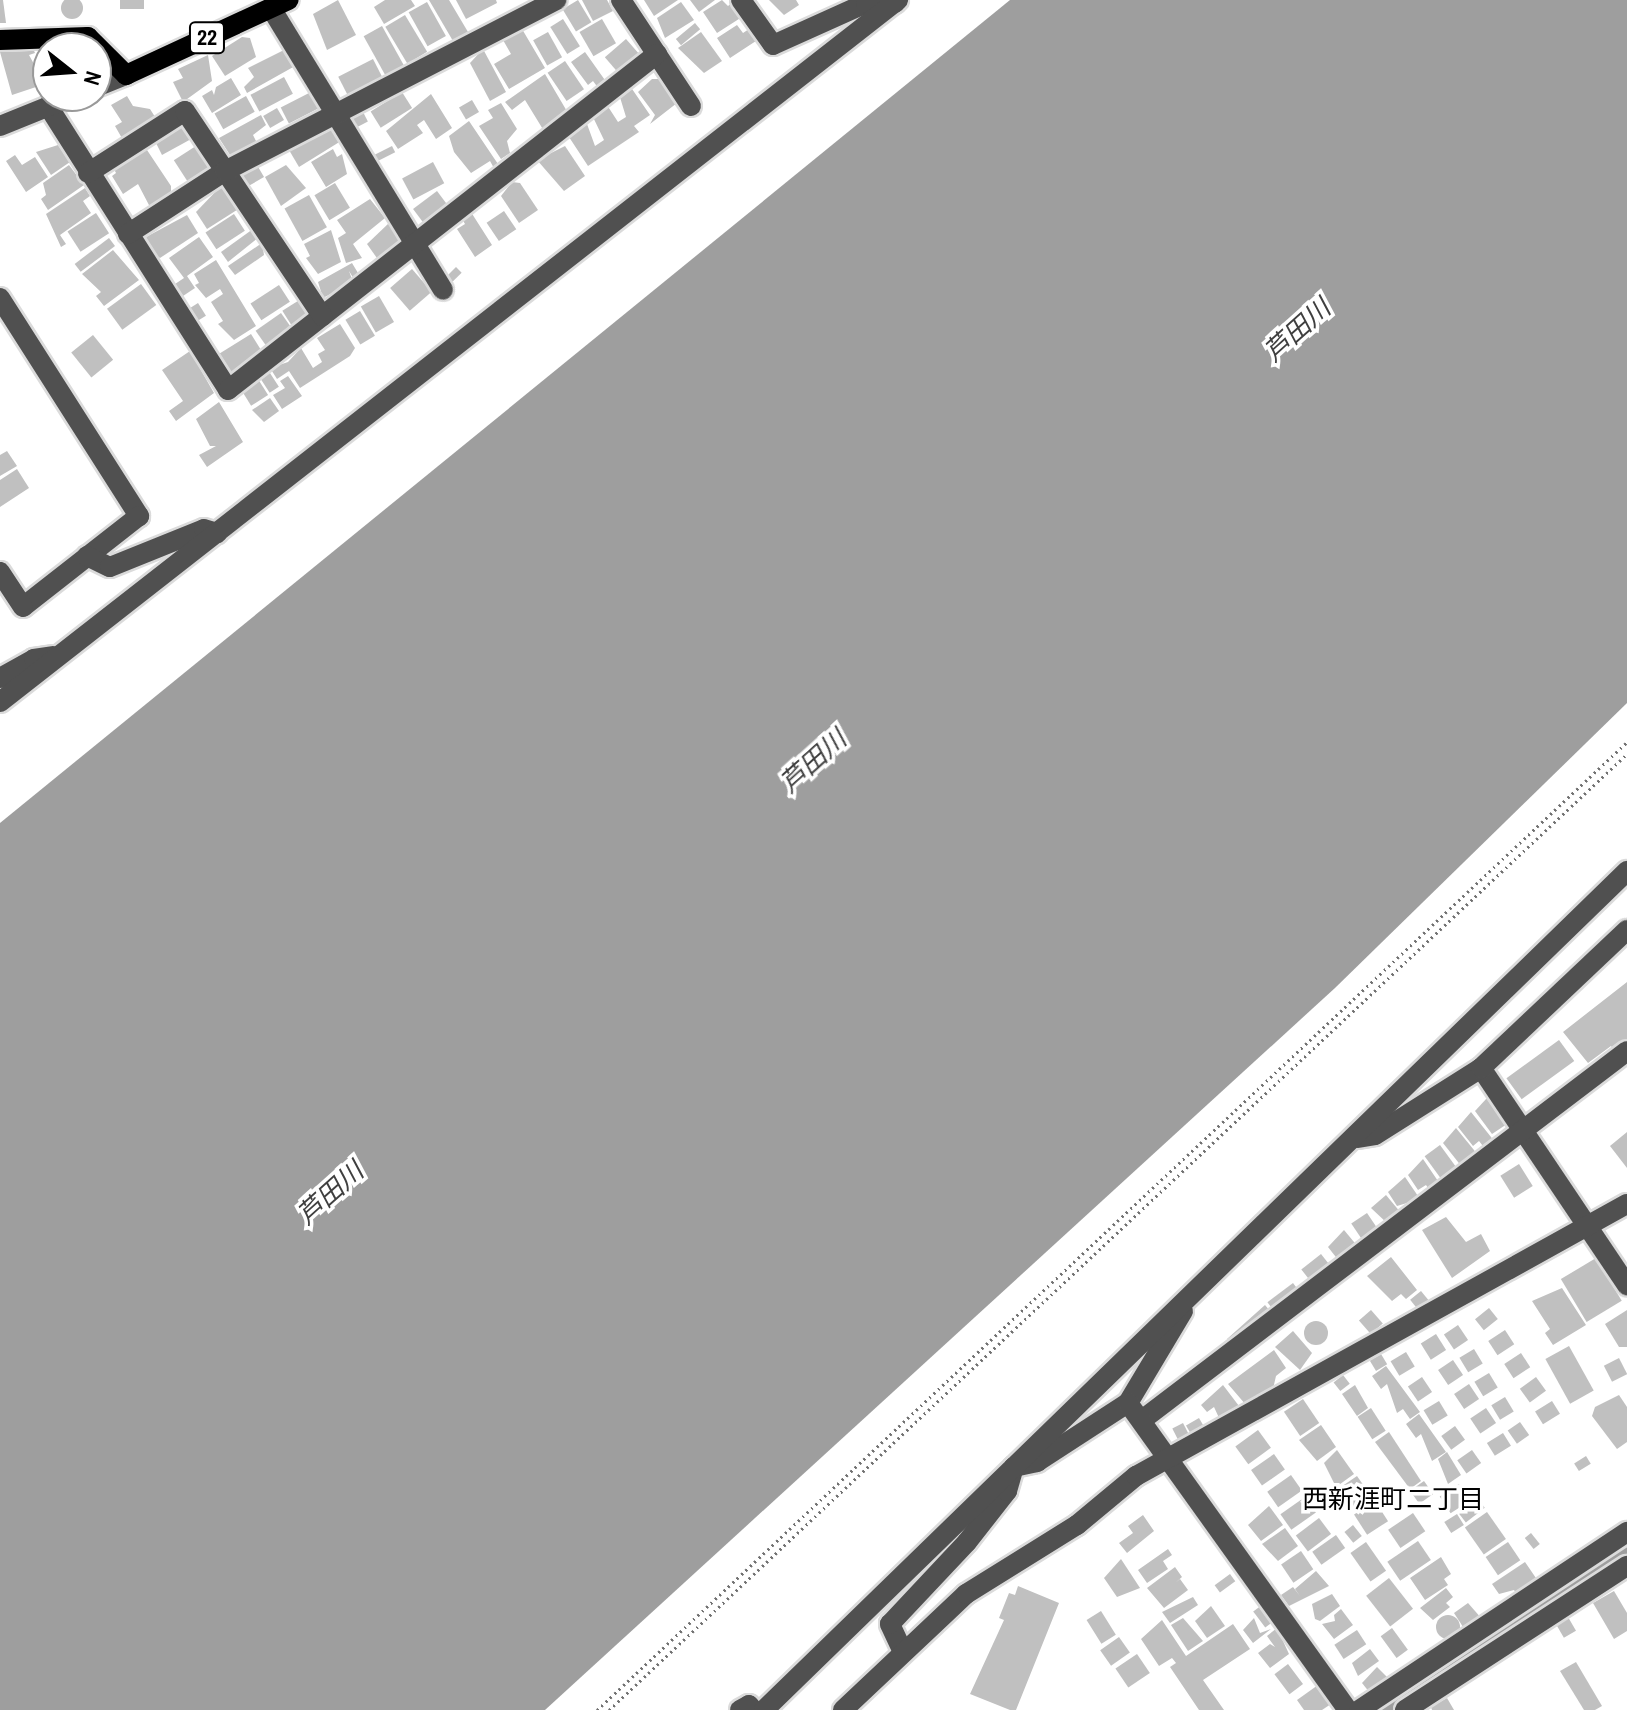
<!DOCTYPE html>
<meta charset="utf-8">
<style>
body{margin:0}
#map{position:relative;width:1627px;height:1710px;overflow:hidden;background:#fff;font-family:"Archivo Narrow","Noto Sans JP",sans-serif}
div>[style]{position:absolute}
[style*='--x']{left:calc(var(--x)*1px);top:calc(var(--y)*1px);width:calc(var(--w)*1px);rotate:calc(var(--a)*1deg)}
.water>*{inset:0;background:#9e9e9e}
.canal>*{height:20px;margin:-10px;padding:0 10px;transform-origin:10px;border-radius:10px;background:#9e9e9e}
.building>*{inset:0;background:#c0c0c0;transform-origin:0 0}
.round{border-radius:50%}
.path>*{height:3px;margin-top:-1.5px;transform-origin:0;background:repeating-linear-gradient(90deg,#727272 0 2px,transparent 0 6px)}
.roads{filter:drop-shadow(2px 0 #dbdbdb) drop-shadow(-2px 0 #dbdbdb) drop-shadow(0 2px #dbdbdb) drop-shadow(0 -2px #dbdbdb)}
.minor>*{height:20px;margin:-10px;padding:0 10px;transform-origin:10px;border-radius:10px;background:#505050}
.major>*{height:20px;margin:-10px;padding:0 10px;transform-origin:10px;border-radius:10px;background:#000}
span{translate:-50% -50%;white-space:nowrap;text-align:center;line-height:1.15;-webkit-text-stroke:7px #fff;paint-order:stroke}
.shield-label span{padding:2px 6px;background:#fff;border:2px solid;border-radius:6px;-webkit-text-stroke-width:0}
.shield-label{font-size:22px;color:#000;font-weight:700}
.water-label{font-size:26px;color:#3f3f3f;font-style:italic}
.neighbourhood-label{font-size:26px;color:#000}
.north{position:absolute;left:32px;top:32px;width:80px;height:80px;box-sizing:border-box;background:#fff;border:2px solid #999;border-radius:50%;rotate:107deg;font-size:22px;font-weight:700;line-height:32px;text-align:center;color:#000}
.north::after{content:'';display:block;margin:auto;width:28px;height:36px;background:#000;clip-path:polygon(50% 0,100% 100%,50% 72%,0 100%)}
</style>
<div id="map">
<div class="water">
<i style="clip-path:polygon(1010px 0,1627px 0,1627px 703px,1335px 988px,545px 1710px,0 1710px,0 823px)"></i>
</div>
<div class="canal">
<i style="--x:1380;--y:1710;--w:295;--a:-33.3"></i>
</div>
<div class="building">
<i class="round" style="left:61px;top:-3px;width:22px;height:22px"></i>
<i style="clip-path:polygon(0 0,3px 0,6px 23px,0 23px)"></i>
<i style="left:120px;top:0;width:24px;height:9px"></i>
<i style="clip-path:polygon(338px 0,356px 35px,327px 50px,313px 14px)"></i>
<i style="clip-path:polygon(385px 0,411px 0,415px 6px,384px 24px,374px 7px)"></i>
<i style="clip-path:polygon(429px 0,449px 0,468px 32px,453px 41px)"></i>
<i style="clip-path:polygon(456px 0,496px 0,497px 3px,466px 19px)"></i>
<i style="left:578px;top:0;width:26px;height:18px;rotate:59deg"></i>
<i style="clip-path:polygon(582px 0,607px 0,613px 11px,593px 21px)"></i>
<i style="clip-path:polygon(644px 0,678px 0,654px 16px)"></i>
<i style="clip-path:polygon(690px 0,715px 0,699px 12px)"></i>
<i style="clip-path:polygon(722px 0,728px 6px,733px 2px,742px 17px,717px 33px,703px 12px)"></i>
<i style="clip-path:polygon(769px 0,796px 0,799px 5px,784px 15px)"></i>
<i style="left:427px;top:2px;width:39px;height:21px;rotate:61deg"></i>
<i style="clip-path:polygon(681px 2px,694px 20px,665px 38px,657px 18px)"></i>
<i style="left:405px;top:15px;width:43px;height:23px;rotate:59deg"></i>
<i style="left:563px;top:19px;width:32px;height:15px;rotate:58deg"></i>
<i style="left:602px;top:19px;width:28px;height:26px;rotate:60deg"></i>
<i style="left:695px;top:23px;width:8px;height:25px;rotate:50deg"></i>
<i style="clip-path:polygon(737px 25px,743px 33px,752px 27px,759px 39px,730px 58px,717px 38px)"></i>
<i style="left:382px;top:26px;width:45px;height:21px;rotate:61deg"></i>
<i style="clip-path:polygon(522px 29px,545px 68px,509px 89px,494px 64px,511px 54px,503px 40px)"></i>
<i style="left:548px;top:32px;width:29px;height:17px;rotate:61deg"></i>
<i style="clip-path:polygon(701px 32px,722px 61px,704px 73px,678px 48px)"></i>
<i style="clip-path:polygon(242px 37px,250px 38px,256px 57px,225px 76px,212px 56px)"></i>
<i style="left:626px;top:39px;width:21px;height:28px;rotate:49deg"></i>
<i style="clip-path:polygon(38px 45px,48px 48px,45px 78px,38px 62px,44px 60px)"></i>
<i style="clip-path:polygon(32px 46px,35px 53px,29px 55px,45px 84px,12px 95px,0 52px)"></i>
<i style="clip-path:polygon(286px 49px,295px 66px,247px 93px,244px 87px,254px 77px,248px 68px)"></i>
<i style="clip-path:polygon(483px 49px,506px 92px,490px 101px,470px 63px)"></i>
<i style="clip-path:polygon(585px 52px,607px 83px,599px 89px,593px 81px,588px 85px,571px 62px)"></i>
<i style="clip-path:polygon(208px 55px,212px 81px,183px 102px,173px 82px,183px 78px,178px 69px)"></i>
<i style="left:373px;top:59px;width:20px;height:39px;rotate:63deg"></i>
<i style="left:565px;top:61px;width:34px;height:21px;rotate:56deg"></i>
<i style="clip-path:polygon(545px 74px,568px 113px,544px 131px,525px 100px,512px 110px,505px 102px)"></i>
<i style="left:284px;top:77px;width:19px;height:38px;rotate:62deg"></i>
<i style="clip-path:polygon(231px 78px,241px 95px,212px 113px,202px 96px,212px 90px,214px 95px,216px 87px)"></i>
<i style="clip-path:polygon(652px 79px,659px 79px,677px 103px,650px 124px,655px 115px,638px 92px)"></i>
<i style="clip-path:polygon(630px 86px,650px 115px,634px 126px,639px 132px,588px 166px,569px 137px,587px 124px,595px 146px,604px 140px,592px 115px,607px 105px,618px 122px,626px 117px,619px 94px)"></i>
<i style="left:311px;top:92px;width:18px;height:34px;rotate:63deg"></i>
<i style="left:402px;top:92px;width:19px;height:37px;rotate:58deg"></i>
<i style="clip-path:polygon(431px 94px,452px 128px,436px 139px,424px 120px,417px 125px,423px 133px,398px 149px,386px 131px)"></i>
<i style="clip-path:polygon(127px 96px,133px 106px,150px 109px,157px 120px,147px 120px,149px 124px,123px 140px,115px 126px,122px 122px,111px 105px)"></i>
<i style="left:246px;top:96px;width:18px;height:36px;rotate:61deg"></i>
<i style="left:472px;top:100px;width:14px;height:15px;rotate:60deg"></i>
<i style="clip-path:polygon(501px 103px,517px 129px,507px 141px,510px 153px,501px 159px,479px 126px,493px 118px,488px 110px)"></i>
<i style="left:277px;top:108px;width:14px;height:16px;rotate:60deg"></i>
<i style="left:362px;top:110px;width:13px;height:14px;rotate:63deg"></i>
<i style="clip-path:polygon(261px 115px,266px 125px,253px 135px,257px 143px,230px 155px,219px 138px)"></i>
<i style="clip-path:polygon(182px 121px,193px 138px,162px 155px,154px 139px)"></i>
<i style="clip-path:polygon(469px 121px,500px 167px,495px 170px,490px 161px,471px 173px,454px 152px,449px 136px)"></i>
<i style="clip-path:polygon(332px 128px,341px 141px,299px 167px,289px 150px)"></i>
<i style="left:199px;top:144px;width:27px;height:30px;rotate:57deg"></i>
<i style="clip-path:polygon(58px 145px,70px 162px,51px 175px,36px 152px)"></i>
<i style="left:392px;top:146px;width:7px;height:20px;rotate:63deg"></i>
<i style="clip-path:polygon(565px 146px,585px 176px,564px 191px,537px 160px)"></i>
<i style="clip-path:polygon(145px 147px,171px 186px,171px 194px,150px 207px,138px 184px,123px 194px,112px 176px,116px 173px,113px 167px)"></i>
<i style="clip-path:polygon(333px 149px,337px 157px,342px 154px,347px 174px,326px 187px,311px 162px)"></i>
<i style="clip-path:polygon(15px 155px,22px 165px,35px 157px,48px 177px,26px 192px,6px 161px)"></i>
<i style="left:433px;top:162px;width:24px;height:35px;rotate:62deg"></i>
<i style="clip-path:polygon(69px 165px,84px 185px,48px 210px,41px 199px,46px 195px,43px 183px)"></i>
<i style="clip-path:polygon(257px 165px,264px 177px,245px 188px,238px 174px)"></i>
<i style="clip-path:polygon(286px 165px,306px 188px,281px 206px,265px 177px)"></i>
<i style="clip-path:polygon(512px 182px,520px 183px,538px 210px,519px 223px,501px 196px)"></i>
<i style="left:335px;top:183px;width:29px;height:24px;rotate:59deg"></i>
<i style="clip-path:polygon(85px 188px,90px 196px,83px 201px,91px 213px,60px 235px,66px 244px,61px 247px,46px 214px)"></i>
<i style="clip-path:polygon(219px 188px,227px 188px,240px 208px,207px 229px,196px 212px)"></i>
<i style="left:437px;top:191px;width:20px;height:30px;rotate:53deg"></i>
<i style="left:309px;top:195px;width:37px;height:28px;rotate:61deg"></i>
<i style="clip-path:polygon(370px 199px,385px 218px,353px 244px,362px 258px,346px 263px,338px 238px,346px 233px,337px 220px)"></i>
<i style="clip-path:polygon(469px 209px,492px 245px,475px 257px,457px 229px,465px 224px,462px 219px)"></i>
<i style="left:504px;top:211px;width:22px;height:21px;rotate:56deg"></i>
<i style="left:96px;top:213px;width:24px;height:34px;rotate:57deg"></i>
<i style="left:234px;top:214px;width:20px;height:34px;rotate:57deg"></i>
<i style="clip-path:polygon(187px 215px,198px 233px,160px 258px,152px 253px,146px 237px)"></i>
<i style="clip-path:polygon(389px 223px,403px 245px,379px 261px,367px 244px)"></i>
<i style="clip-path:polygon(253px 229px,259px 237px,228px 262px,221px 252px)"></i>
<i style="clip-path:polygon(331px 230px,341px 262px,318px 274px,306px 258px,310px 256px,304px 244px)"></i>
<i style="clip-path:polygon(199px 237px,213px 257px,187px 276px,195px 288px,183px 296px,175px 284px,184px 278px,169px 258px)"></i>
<i style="left:109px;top:238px;width:10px;height:43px;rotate:53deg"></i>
<i style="clip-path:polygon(262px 243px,264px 255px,235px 275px,228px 266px)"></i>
<i style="clip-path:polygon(113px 250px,139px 280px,104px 306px,96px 296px,101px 292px,82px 274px)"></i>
<i style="clip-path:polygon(216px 260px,256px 326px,234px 340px,218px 324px,223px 321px,211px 302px,223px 294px,220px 289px,206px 298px,195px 285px,199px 283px,194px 274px)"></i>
<i style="clip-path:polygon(352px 263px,361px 278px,355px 281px,349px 271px,353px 282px,323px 298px,318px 282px)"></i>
<i style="left:456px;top:267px;width:8px;height:13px;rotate:45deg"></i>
<i style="left:412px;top:269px;width:30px;height:29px;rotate:49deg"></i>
<i style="left:141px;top:284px;width:26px;height:42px;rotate:54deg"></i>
<i style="left:279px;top:285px;width:20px;height:34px;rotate:57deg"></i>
<i style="left:379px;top:296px;width:30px;height:21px;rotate:60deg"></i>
<i style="left:301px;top:299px;width:19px;height:22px;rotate:58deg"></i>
<i style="left:198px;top:303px;width:15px;height:13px;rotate:58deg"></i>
<i style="left:360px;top:311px;width:29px;height:17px;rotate:59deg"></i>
<i style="left:281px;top:313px;width:19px;height:31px;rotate:55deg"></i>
<i style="clip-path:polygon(340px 324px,355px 348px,350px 356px,300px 388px,289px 371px,277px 379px,270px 368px,288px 362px,301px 348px,313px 368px,322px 362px,318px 354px,325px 350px,317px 338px)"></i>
<i style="left:251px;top:334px;width:22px;height:37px;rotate:58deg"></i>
<i style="left:93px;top:335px;width:32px;height:28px;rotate:51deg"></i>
<i style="clip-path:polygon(190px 351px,214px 393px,176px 421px,169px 411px,183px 401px,162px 370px)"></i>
<i style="left:268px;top:370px;width:20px;height:11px;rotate:57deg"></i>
<i style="clip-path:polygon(288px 376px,302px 396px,282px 409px,273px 395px,285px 388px,280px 381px)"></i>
<i style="left:258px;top:379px;width:19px;height:20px;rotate:58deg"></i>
<i style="clip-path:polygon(270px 398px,279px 411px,264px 422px,252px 410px)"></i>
<i style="clip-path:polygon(219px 402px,243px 442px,207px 467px,199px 455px,216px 446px,210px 446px,196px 419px)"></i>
<i style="clip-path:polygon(7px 451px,17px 466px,0 476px,0 455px)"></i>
<i style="clip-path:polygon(17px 469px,29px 488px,0 507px,0 480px)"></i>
<i style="clip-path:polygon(1627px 982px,1627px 1042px,1615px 1052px,1611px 1046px,1588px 1063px,1563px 1032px)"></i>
<i style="left:1559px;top:1040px;width:26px;height:65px;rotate:54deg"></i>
<i style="clip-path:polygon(1487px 1098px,1507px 1124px,1492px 1134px,1475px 1111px)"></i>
<i style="clip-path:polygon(1471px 1112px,1495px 1142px,1486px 1150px,1479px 1141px,1473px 1146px,1458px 1127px)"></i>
<i style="clip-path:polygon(1456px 1128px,1478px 1155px,1462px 1167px,1443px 1143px)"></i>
<i style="clip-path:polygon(1627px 1132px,1627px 1168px,1610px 1146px)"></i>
<i style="left:1440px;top:1145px;width:27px;height:19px;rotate:54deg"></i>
<i style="clip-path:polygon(1423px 1159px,1440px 1184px,1430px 1191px,1426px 1185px,1418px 1190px,1408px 1175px)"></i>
<i style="left:1519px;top:1164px;width:26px;height:22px;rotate:58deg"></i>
<i style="clip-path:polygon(1405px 1177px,1420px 1199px,1397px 1206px,1388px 1192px)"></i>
<i style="clip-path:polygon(1386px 1195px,1401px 1213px,1388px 1224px,1371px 1208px)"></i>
<i style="left:1367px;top:1213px;width:22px;height:19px;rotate:56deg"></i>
<i style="clip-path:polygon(1446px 1217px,1466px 1242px,1481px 1234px,1490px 1251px,1452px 1278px,1422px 1230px)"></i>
<i style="clip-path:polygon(1344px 1230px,1359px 1248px,1339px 1261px,1328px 1247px)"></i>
<i style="left:1321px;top:1254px;width:16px;height:25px;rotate:52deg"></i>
<i style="clip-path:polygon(1391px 1257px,1417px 1290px,1406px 1299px,1401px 1294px,1392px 1301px,1367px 1276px)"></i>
<i style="left:1596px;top:1258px;width:50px;height:41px;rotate:59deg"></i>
<i style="left:1293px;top:1283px;width:10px;height:32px;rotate:53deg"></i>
<i style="clip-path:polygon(1562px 1288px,1586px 1325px,1553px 1345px,1545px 1333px,1550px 1329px,1532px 1301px)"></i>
<i style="left:1421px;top:1291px;width:13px;height:14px;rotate:51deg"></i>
<i style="clip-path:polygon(1265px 1305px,1270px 1311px,1233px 1346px,1227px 1339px)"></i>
<i style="left:1489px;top:1308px;width:14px;height:18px;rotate:51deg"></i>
<i style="left:1371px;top:1310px;width:18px;height:16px;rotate:49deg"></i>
<i style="clip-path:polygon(1627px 1310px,1627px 1347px,1619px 1347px,1605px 1324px)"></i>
<i class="round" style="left:1304px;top:1321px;width:24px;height:24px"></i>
<i style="left:1458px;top:1325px;width:18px;height:17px;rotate:56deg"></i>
<i style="left:1505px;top:1330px;width:17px;height:20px;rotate:57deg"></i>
<i style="clip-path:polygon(1293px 1331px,1312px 1353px,1300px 1370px,1275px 1347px)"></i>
<i style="left:1436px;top:1334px;width:19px;height:18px;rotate:58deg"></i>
<i style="left:1569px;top:1346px;width:51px;height:27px;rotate:61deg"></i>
<i style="left:1474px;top:1349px;width:17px;height:17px;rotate:59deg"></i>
<i style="clip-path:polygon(1274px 1350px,1286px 1368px,1276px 1376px,1273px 1389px,1246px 1405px,1228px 1384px)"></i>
<i style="left:1406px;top:1352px;width:17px;height:18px;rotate:59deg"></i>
<i style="left:1521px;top:1353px;width:17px;height:20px;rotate:57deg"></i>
<i style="left:1381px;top:1354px;width:12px;height:13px;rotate:59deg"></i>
<i style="left:1619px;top:1358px;width:18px;height:17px;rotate:63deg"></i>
<i style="left:1453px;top:1360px;width:18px;height:18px;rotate:56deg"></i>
<i style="clip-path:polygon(1386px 1366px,1420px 1412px,1410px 1419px,1403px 1409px,1397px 1413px,1387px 1384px,1381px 1389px,1372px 1376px)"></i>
<i style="left:1489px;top:1373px;width:17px;height:17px;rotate:59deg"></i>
<i style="left:1343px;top:1375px;width:11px;height:12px;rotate:52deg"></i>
<i style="left:1422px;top:1377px;width:18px;height:17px;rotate:56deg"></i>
<i style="left:1536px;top:1377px;width:17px;height:20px;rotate:54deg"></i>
<i style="left:1469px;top:1384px;width:18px;height:18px;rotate:56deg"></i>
<i style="clip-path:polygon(1223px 1385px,1239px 1406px,1220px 1420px,1214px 1407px,1207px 1412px,1201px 1405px)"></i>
<i style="clip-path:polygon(1355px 1385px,1368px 1408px,1357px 1416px,1342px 1394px)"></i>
<i style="clip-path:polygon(1619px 1395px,1627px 1407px,1627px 1442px,1617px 1449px,1592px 1416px,1595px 1407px)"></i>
<i style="left:1505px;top:1397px;width:17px;height:16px;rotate:59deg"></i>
<i style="left:1303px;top:1399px;width:29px;height:23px;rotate:56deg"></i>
<i style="left:1439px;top:1401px;width:17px;height:18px;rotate:59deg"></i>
<i style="left:1552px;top:1401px;width:15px;height:20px;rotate:58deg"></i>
<i style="left:1371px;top:1408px;width:27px;height:16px;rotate:57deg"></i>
<i style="left:1486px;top:1408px;width:18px;height:19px;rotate:56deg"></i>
<i style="clip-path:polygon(1419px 1414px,1446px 1452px,1432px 1461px,1421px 1434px,1416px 1438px,1406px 1424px)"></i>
<i style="left:1199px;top:1418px;width:14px;height:15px;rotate:60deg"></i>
<i style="left:1520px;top:1422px;width:16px;height:15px;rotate:55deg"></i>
<i style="left:1183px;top:1423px;width:16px;height:12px;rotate:63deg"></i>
<i style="clip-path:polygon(1321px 1425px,1336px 1447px,1317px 1461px,1299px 1440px)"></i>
<i style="left:1455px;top:1426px;width:17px;height:17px;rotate:54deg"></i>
<i style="left:1258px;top:1430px;width:22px;height:28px;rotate:54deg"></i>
<i style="clip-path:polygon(1389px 1432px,1421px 1481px,1410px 1489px,1375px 1442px)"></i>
<i style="left:1503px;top:1433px;width:15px;height:19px;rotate:58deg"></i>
<i style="clip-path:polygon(1337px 1450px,1354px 1474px,1336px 1487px,1324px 1463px)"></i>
<i style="left:1472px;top:1450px;width:16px;height:18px;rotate:55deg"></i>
<i style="clip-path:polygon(1447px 1452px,1461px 1475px,1448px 1484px,1438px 1459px)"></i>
<i style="left:1274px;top:1454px;width:19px;height:28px;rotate:55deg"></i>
<i style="left:1586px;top:1456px;width:9px;height:14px;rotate:58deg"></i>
<i style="left:1291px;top:1475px;width:19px;height:29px;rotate:55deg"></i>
<i style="clip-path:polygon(1357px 1476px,1373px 1499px,1356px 1510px,1338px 1489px)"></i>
<i style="left:1424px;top:1481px;width:16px;height:17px;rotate:55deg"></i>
<i style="left:1459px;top:1484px;width:20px;height:23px;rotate:57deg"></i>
<i style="left:1305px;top:1497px;width:19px;height:30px;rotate:55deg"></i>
<i style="left:1478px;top:1499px;width:11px;height:24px;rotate:52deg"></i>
<i style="left:1375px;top:1501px;width:24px;height:25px;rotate:57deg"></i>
<i style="clip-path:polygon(1269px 1506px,1283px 1525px,1261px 1541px,1248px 1525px)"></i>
<i style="left:1487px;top:1512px;width:33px;height:27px;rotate:55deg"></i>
<i style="left:1413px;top:1513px;width:22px;height:30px;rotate:56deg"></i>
<i style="left:1457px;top:1514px;width:13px;height:15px;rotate:58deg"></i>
<i style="clip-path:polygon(1143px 1515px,1154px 1531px,1127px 1553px,1119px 1543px,1133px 1533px,1128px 1526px)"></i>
<i style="left:1319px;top:1518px;width:20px;height:29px;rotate:53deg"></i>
<i style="left:1353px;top:1525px;width:14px;height:11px;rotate:51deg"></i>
<i style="clip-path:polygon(1285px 1528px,1298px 1546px,1278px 1561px,1262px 1544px)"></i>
<i style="left:1531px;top:1533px;width:14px;height:8px;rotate:51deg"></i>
<i style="left:1336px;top:1535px;width:16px;height:29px;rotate:55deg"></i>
<i style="left:1418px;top:1541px;width:23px;height:37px;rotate:56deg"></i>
<i style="left:1366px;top:1542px;width:35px;height:19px;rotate:55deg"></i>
<i style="left:1508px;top:1542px;width:22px;height:27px;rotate:56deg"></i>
<i style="clip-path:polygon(1168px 1549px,1172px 1555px,1163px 1561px,1168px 1569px,1147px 1583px,1138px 1570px)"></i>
<i style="left:1301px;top:1551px;width:22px;height:24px;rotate:56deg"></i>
<i style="clip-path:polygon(1441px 1557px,1451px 1574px,1444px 1579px,1448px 1585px,1425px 1600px,1410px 1578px)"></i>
<i style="clip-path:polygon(1121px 1559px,1140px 1588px,1117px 1597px,1104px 1578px)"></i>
<i style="clip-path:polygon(1525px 1562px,1538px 1581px,1517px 1595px,1514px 1590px,1499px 1594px,1492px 1584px)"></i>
<i style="clip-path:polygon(1175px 1567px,1182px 1577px,1175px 1583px,1180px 1579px,1188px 1590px,1164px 1608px,1147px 1588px)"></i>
<i style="clip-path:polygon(1316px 1571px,1329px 1586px,1289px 1606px,1281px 1595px,1293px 1587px,1300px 1596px,1295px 1589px)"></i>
<i style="left:1230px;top:1574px;width:9px;height:19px;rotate:54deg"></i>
<i style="left:1389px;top:1578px;width:39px;height:29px;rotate:52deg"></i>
<i style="clip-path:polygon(1018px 1586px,1059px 1603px,1016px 1710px,1010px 1710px,970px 1694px,1004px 1620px,999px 1618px,1009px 1593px,1015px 1595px)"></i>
<i style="clip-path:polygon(1446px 1588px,1453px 1597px,1446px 1603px,1450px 1607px,1433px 1620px,1420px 1608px)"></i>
<i style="clip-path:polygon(1614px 1591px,1627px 1613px,1627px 1631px,1614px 1639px,1593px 1603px)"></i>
<i style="clip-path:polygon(1332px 1594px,1340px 1606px,1320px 1621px,1315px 1619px,1312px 1604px)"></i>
<i style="clip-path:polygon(1193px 1597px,1198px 1605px,1170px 1623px,1162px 1612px)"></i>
<i style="clip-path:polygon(1468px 1603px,1482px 1619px,1465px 1630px,1454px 1613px)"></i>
<i style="left:1262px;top:1605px;width:20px;height:11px;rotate:53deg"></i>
<i style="clip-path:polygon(1211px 1606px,1225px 1626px,1207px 1638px,1195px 1621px)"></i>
<i style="clip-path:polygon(1341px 1609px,1353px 1625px,1334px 1639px,1322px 1624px,1335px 1621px,1334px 1615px)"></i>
<i style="left:1101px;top:1611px;width:28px;height:17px;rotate:58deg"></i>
<i class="round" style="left:1436px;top:1615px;width:24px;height:24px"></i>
<i style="left:1568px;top:1617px;width:16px;height:14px;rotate:60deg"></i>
<i style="clip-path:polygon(1183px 1618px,1203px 1641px,1188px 1651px,1171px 1625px)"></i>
<i style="clip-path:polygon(1254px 1618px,1260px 1633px,1271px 1629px,1253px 1643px,1243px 1630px)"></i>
<i style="clip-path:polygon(1162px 1620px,1186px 1656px,1233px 1624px,1250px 1649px,1203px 1680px,1224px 1710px,1199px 1710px,1170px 1667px,1176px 1663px,1172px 1658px,1159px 1666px,1141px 1639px)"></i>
<i style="clip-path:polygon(1277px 1628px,1289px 1654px,1270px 1668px,1258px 1653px,1270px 1644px,1275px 1647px,1267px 1636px)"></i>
<i style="left:1392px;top:1628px;width:27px;height:14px;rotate:54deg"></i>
<i style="left:1357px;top:1630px;width:17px;height:27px;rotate:57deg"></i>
<i style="left:1119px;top:1637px;width:19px;height:23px;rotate:55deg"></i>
<i style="clip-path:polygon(1370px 1649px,1379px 1661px,1358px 1676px,1352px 1663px)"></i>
<i style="left:1137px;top:1654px;width:23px;height:26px;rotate:56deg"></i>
<i style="clip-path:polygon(1576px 1662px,1602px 1706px,1595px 1710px,1584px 1710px,1560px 1671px)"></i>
<i style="left:1288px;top:1664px;width:25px;height:17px;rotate:53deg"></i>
<i style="clip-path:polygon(1377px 1667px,1390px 1680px,1370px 1693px,1362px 1683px)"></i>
<i style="clip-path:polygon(1318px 1685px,1331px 1704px,1322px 1710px,1304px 1710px,1297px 1700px)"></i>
<i style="clip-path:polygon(1447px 1698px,1454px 1710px,1432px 1710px,1431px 1707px)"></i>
</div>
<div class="path">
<i style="--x:597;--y:1710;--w:1413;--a:-43.22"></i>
<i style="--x:609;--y:1710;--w:1397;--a:-43.2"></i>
</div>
<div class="roads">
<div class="minor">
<i style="--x:621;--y:0;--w:127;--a:56.6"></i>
<i style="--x:741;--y:0;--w:55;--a:54.6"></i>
<i style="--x:773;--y:45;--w:102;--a:-24.3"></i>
<i style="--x:866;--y:3;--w:29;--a:0"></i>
<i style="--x:271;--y:8;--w:330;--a:58.6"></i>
<i style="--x:96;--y:87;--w:32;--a:-22"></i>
<i style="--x:48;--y:106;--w:336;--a:57.6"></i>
<i style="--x:228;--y:390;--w:545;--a:-38.07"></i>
<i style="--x:0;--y:126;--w:80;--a:-22.1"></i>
<i style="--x:88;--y:173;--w:115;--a:-32.6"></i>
<i style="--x:185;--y:111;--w:247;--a:56.2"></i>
<i style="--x:128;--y:234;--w:116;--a:-33"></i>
<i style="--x:225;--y:171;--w:373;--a:-27.3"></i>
<i style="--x:0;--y:298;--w:259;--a:57.5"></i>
<i style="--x:139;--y:516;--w:147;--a:141.9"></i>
<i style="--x:23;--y:607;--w:42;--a:-123.3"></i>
<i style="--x:87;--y:556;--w:25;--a:26"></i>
<i style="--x:110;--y:567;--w:101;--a:-22"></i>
<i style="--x:204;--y:529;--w:14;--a:17"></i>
<i style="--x:0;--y:678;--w:39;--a:-29"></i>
<i style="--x:34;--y:659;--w:19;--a:-9"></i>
<i style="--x:0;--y:702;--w:1140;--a:-38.02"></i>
<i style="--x:1481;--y:1068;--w:262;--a:56.1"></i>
<i style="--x:1358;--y:1138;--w:17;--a:-10"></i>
<i style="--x:1375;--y:1135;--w:125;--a:-32.3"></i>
<i style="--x:1481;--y:1068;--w:201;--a:-43.4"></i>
<i style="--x:1128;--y:1403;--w:107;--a:-59.1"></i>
<i style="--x:1142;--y:1420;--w:609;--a:-37.26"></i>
<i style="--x:903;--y:1652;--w:31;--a:-115"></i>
<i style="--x:890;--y:1624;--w:112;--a:-46.8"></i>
<i style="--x:967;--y:1542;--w:65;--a:-51.9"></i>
<i style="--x:1007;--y:1491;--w:25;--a:-74"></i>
<i style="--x:1014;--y:1467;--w:24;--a:-12"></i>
<i style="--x:1037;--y:1462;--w:108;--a:-33"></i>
<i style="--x:1128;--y:1403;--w:378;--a:54.4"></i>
<i style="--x:740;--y:1710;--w:10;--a:-29"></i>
<i style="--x:749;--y:1705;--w:6;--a:51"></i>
<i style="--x:764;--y:1710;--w:1204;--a:-44.19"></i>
<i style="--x:843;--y:1710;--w:169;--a:-43.3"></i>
<i style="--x:966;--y:1594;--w:131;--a:-31.9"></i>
<i style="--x:1077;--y:1525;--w:77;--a:-39.7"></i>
<i style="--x:1136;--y:1476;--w:561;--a:-28.99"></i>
<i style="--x:1359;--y:1710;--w:322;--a:-33.6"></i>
<i style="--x:1405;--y:1710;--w:265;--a:-33"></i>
</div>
<div class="major">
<i style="--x:0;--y:40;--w:88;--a:-2"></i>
<i style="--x:88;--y:37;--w:54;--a:45"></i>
<i style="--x:126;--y:75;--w:179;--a:-24.8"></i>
</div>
</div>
<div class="shield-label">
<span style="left:207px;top:38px">22</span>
</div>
<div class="water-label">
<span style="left:1297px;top:330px;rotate:-42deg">芦田川</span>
<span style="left:813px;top:761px;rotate:-42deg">芦田川</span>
<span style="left:330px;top:1193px;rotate:-42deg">芦田川</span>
</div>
<div class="neighbourhood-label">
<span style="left:1393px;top:1499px">西新涯町二丁目</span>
</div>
<div class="north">N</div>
</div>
